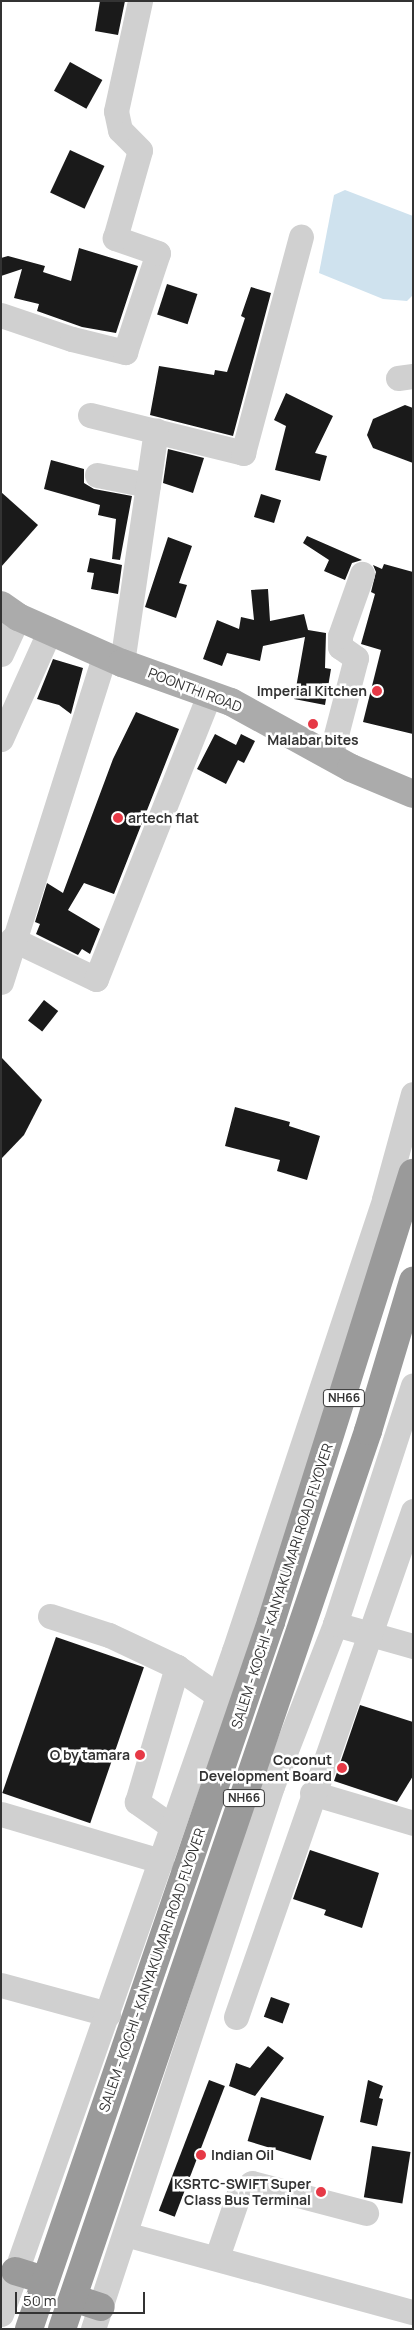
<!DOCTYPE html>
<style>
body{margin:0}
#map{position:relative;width:414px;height:2330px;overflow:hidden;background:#fff;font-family:Manrope,sans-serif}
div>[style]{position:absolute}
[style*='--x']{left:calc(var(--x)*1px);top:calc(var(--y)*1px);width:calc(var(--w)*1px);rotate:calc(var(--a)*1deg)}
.water>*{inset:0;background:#cfe2ee}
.building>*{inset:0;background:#1a1a1a;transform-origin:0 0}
.minor>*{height:25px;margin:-12.5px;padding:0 12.5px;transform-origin:12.5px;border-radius:12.5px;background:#d0d0d0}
.major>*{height:28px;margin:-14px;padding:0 14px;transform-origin:14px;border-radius:14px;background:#ababab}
.highway>*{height:28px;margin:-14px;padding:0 14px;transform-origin:14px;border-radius:14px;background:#9a9a9a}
.dots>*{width:14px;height:14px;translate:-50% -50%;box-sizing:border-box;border:2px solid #fff;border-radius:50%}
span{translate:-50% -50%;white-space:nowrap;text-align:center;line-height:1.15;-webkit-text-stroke:5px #fff;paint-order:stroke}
.shield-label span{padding:1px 4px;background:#fff;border:1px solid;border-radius:4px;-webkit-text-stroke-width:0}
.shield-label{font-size:12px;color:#333;font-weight:700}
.street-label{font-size:14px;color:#333}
.poi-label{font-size:14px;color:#333;font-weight:700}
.right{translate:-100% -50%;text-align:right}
.left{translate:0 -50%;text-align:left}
.frame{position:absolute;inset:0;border:2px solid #333;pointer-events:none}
.scale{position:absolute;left:15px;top:2292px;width:130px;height:22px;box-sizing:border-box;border:2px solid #333;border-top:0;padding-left:6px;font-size:15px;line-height:18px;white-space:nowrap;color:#333;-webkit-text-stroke:4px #fff;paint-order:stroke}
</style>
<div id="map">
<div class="water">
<i style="clip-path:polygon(345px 190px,413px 216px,413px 295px,407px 301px,383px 299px,319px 273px,334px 195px)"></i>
</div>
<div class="building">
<i style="clip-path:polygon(100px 1px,125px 1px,118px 35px,95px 31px)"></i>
<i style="left:70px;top:62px;width:37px;height:33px;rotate:29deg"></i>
<i style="left:70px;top:150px;width:38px;height:47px;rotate:25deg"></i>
<i style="clip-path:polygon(79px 248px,138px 266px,116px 333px,82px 327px,37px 311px,39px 304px,14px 298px,22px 269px,1px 276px,1px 258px,8px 256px,45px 266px,43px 272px,71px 281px)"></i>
<i style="left:167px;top:284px;width:32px;height:32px;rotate:18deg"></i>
<i style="clip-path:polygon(251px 287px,271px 293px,233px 436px,150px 415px,159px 366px,214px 375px,215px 370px,227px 372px,245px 318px,241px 316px)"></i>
<i style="clip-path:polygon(286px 393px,333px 416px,315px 453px,327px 456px,320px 481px,275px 470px,286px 426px,274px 420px)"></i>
<i style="clip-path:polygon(405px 405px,413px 408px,413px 463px,373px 448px,367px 435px,373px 419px)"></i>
<i style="clip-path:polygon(168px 449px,204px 458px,193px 493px,163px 483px)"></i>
<i style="clip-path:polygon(51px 460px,84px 469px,84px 483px,94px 489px,132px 496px,120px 560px,112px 559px,116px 519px,98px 515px,100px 505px,44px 489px)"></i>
<i style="clip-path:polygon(1px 492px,38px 525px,1px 567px)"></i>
<i style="left:261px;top:494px;width:21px;height:24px;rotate:17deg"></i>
<i style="clip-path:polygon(307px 536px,362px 560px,352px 563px,345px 580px,324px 571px,329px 560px,303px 543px)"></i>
<i style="clip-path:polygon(168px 537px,192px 546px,179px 583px,187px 585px,176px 618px,145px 607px)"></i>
<i style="clip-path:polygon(90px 558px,122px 565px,118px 594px,91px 589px,94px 573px,87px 572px)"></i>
<i style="clip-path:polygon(384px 564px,413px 572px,413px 734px,363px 722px,381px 650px,361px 644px,375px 594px,371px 592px,376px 572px,373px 565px,382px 569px)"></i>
<i style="clip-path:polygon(268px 589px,270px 621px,304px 614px,308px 630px,326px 633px,325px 668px,331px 669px,325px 705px,294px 699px,305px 637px,263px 646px,260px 661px,227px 653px,222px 666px,203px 659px,217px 620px,239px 629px,241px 617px,254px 620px,251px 590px)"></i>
<i style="clip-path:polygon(53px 659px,83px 668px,71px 714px,59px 705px,37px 699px)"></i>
<i style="clip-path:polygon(136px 712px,179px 729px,114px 894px,84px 883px,68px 910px,100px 929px,90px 954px,82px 949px,78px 955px,36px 934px,40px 924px,35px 922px,47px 883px,63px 893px,113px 759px)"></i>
<i style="clip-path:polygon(215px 734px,236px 745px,241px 734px,255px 741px,244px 763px,238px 760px,226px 784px,197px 769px)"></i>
<i style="left:44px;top:1000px;width:18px;height:26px;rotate:38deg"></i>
<i style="clip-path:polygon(1px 1057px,42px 1100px,24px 1135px,1px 1159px)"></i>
<i style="clip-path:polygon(235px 1107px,290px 1122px,289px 1126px,320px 1136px,307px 1180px,277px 1171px,280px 1160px,225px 1146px)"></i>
<i style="left:56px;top:1637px;width:93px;height:165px;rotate:19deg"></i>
<i style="clip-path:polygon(360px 1705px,413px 1722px,413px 1776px,397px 1802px,334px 1781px)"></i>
<i style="clip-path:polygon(310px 1850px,379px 1873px,362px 1928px,324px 1915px,326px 1910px,293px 1899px)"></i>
<i style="left:271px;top:1997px;width:20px;height:21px;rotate:20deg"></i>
<i style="clip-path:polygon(268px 2046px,284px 2058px,255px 2096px,229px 2086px,236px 2063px,250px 2068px)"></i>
<i style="left:209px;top:2080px;width:17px;height:140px;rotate:21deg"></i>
<i style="clip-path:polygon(368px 2080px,383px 2086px,379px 2098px,383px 2099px,377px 2126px,360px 2122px)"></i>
<i style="left:261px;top:2097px;width:66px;height:46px;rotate:17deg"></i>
<i style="left:372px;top:2146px;width:39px;height:52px;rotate:9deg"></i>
</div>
<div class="minor">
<i style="--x:1;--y:315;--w:75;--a:18.7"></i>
<i style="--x:72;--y:339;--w:55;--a:13.8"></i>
<i style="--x:125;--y:352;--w:104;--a:-71.6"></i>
<i style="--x:158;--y:253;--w:46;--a:-160.8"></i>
<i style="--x:115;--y:238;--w:91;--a:-74.1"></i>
<i style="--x:140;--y:150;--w:28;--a:-135"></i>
<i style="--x:120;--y:130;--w:19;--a:-102"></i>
<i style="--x:116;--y:111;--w:113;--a:-77.7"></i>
<i style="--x:398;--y:378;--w:15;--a:-8"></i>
<i style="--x:90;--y:415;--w:158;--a:13.9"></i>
<i style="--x:243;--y:453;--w:224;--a:-75"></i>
<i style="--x:97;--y:475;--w:52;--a:11.1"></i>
<i style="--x:1;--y:654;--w:41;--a:-65.3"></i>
<i style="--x:122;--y:663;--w:235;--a:-81.7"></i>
<i style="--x:1;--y:739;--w:120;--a:-65.8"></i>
<i style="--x:331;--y:754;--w:99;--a:-75.4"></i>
<i style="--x:356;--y:658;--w:19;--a:-145"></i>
<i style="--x:340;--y:647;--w:11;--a:-90"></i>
<i style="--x:340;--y:636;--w:66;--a:-70.5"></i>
<i style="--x:12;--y:939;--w:93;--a:25.5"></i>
<i style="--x:96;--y:979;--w:308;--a:-68.3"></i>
<i style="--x:1;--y:982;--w:343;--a:-72.4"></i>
<i style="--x:50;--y:1616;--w:62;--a:17.9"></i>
<i style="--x:109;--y:1635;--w:75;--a:25.2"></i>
<i style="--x:177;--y:1667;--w:49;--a:35"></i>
<i style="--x:335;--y:1624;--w:81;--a:15.8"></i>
<i style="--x:312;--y:1793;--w:105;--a:16.5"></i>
<i style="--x:1;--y:1814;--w:167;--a:16.4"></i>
<i style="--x:171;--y:1826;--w:42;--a:-144.8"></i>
<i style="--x:137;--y:1802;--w:141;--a:-73.5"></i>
<i style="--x:1;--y:1985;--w:111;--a:15.2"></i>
<i style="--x:236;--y:2017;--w:536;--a:-70.72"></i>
<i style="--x:125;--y:2234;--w:298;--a:15.2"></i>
<i style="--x:217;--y:2257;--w:68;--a:-71"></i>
<i style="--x:239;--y:2193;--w:16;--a:-38"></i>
<i style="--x:252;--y:2183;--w:118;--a:14.7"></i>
<i style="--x:1;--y:2314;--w:703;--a:-70.64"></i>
<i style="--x:234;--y:1651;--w:476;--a:-71.6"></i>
<i style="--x:384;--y:1199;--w:109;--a:-74.6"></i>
<i style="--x:93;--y:2329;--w:572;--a:-71.76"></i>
<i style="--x:272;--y:1786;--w:174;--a:-68.7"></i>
<i style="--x:335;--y:1624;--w:251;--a:-71.9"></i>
</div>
<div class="major">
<i style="--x:1;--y:605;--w:21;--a:35"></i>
<i style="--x:18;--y:617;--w:114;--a:23.9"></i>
<i style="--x:122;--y:663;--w:116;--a:19.7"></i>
<i style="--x:231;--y:702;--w:137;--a:28.8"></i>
<i style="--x:351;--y:768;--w:67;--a:22.8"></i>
</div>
<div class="highway">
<i style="--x:15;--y:2271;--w:30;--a:17"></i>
<i style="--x:73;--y:2298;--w:29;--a:18"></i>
<i style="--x:29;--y:2329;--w:747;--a:-71.1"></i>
<i style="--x:271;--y:1622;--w:471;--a:-72.5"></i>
<i style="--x:62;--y:2329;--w:949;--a:-71.18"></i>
<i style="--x:368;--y:1431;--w:157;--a:-73.3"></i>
</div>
<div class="dots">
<i style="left:377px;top:691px;background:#e63946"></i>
<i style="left:313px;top:724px;background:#e63946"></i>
<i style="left:118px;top:818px;background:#e63946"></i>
<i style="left:140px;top:1755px;background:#e63946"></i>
<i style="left:342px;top:1768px;background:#e63946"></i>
<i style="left:201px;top:2155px;background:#e63946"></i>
<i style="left:321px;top:2192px;background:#e63946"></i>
</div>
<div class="shield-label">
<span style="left:344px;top:1398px">NH66</span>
<span style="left:244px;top:1798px">NH66</span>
</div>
<div class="street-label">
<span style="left:195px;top:690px;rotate:21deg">POONTHI ROAD</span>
<span style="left:282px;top:1586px;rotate:-72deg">SALEM - KOCHI - KANYAKUMARI ROAD FLYOVER</span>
<span style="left:152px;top:1970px;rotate:-71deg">SALEM - KOCHI - KANYAKUMARI ROAD FLYOVER</span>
</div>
<div class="poi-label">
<span class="right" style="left:367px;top:691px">Imperial Kitchen</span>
<span style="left:313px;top:740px">Malabar bites</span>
<span class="left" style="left:128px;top:818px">artech flat</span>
<span class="right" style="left:130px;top:1755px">O by tamara</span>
<span class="right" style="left:332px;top:1768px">Coconut<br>Development Board</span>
<span class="left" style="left:211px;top:2155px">Indian Oil</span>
<span class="right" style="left:311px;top:2192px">KSRTC-SWIFT Super<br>Class Bus Terminal</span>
</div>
<div class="frame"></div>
<div class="scale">50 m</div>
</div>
